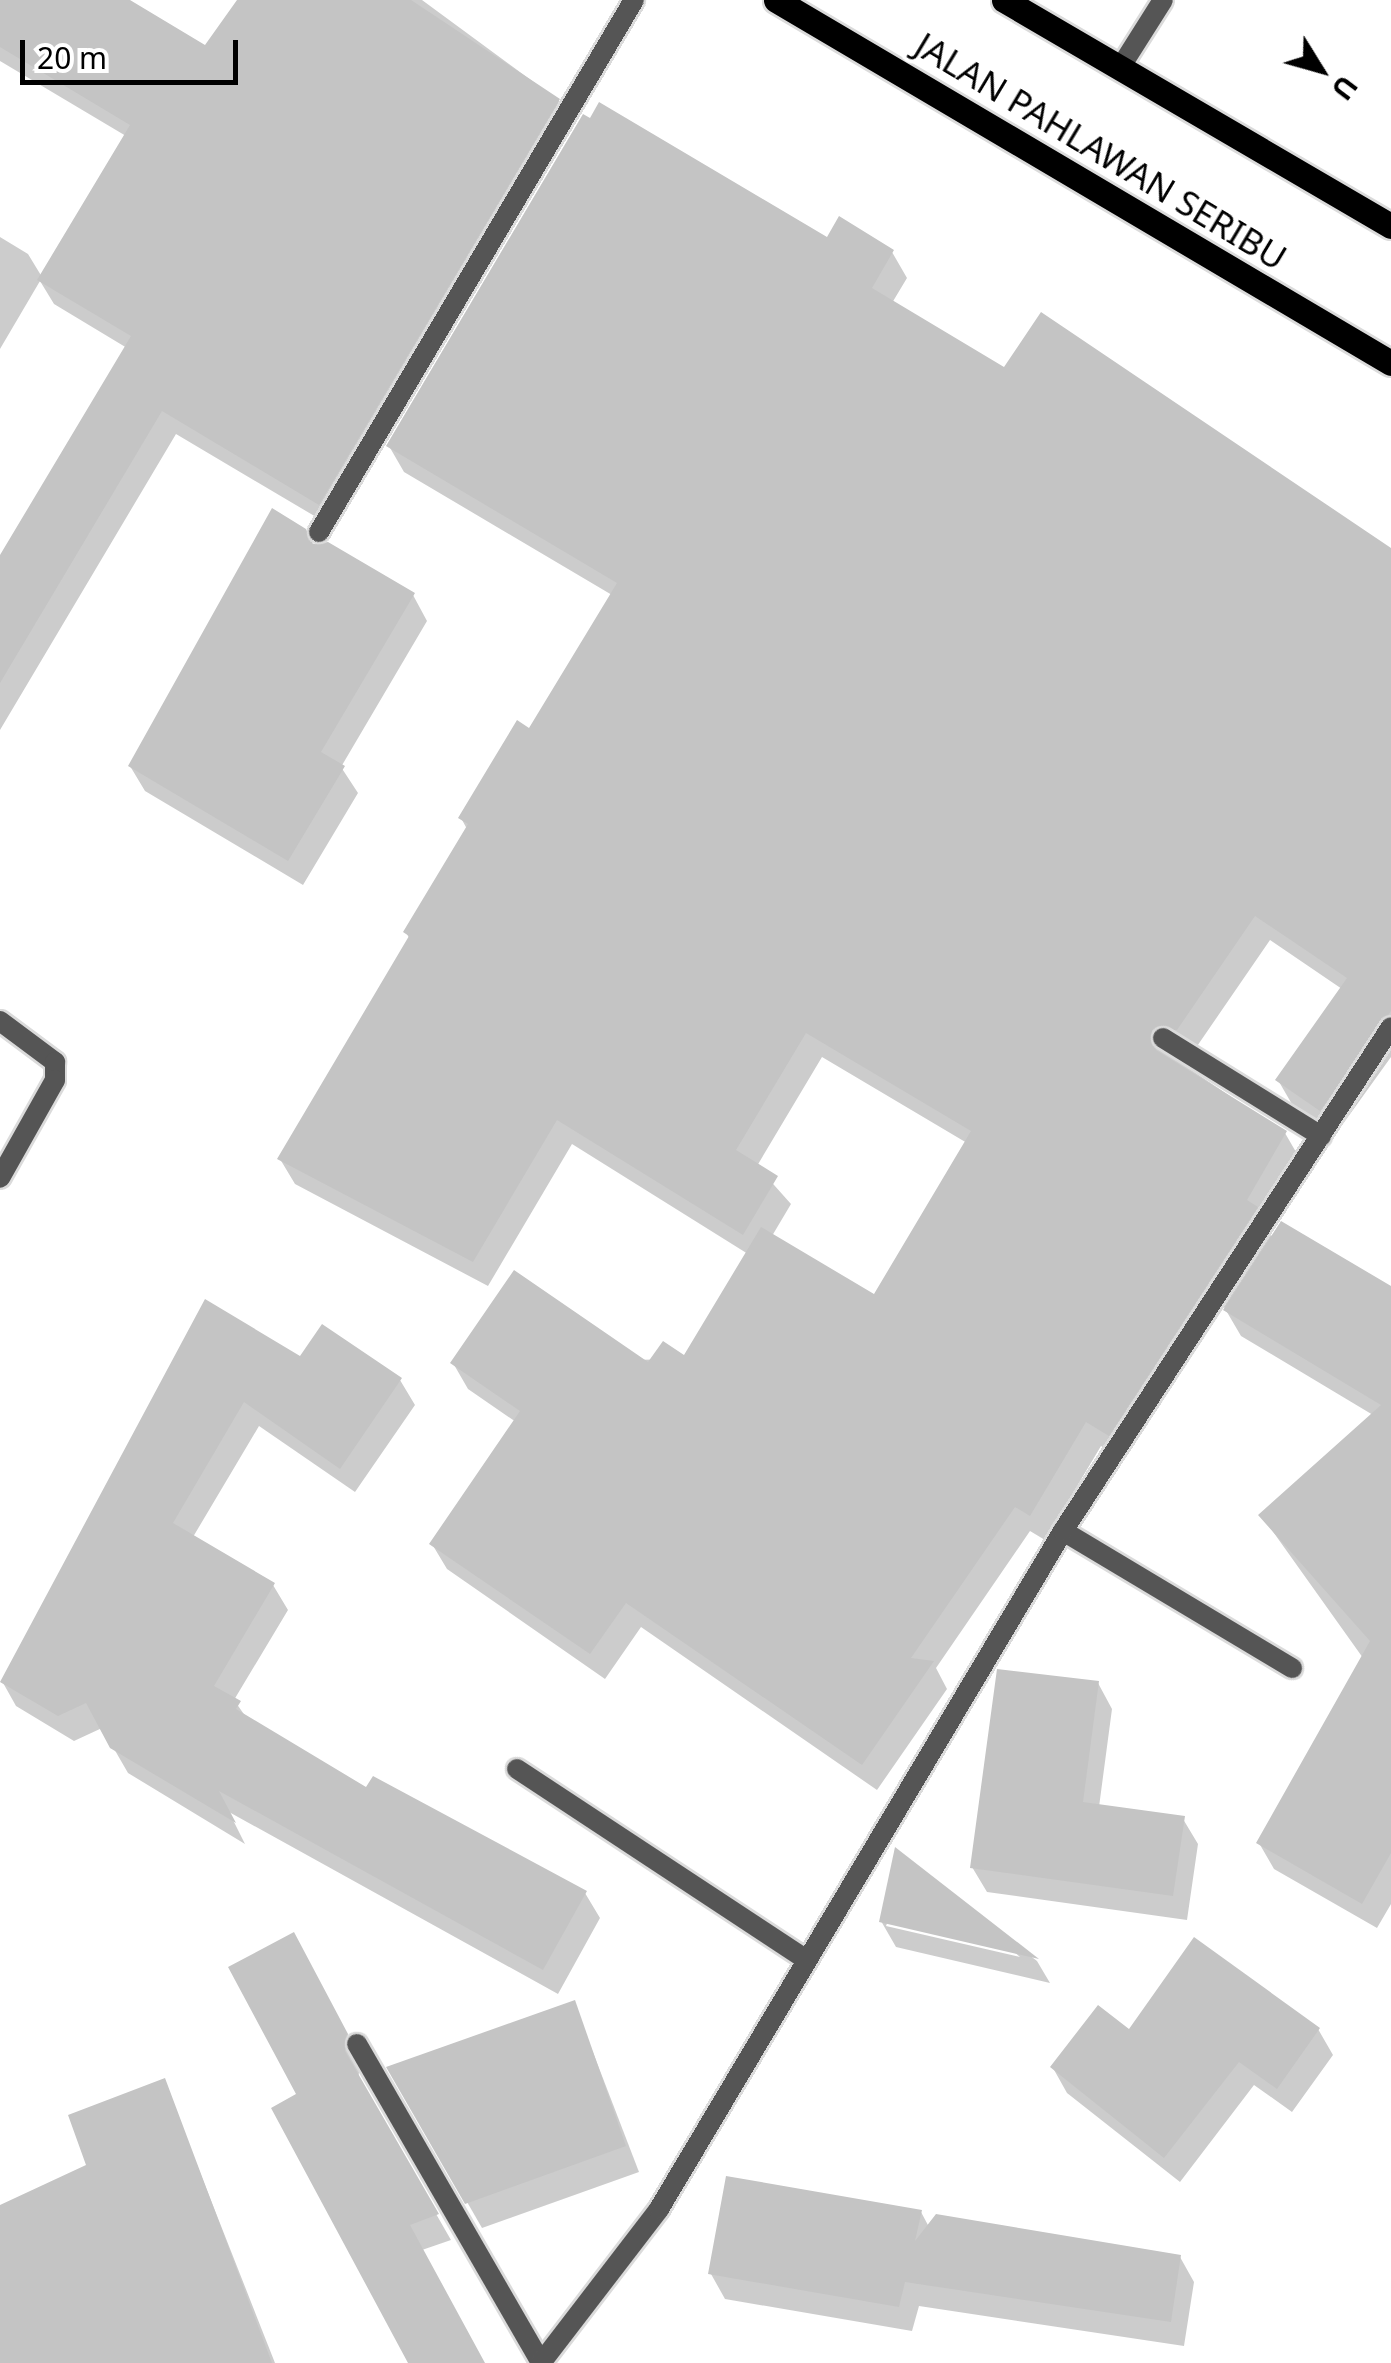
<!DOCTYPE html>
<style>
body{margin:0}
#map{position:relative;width:1391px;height:2363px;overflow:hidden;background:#fff;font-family:"Noto Sans",sans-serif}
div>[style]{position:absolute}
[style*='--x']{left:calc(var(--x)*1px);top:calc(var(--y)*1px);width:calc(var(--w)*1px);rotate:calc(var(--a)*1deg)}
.shadow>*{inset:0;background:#0003}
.building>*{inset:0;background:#c4c4c4}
.roads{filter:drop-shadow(2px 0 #dbdbdb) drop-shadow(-2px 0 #dbdbdb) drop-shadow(0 2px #dbdbdb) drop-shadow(0 -2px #dbdbdb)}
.service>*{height:20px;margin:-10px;padding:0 10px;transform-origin:10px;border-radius:10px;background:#555}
.minor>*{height:20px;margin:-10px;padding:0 10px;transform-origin:10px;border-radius:10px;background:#555}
.primary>*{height:25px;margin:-12.5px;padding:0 12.5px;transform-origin:12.5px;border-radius:12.5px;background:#000}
span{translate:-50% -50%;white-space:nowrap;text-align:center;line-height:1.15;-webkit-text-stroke:8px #fff;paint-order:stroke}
.street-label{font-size:35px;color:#000}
.north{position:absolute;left:1271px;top:20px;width:100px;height:100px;-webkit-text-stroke:8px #fff;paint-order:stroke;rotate:127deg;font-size:28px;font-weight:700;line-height:40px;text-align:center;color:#000}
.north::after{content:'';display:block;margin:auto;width:35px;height:45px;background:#000;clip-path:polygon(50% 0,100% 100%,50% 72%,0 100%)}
.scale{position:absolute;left:20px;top:40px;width:218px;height:45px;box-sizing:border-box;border:5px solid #000;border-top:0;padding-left:12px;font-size:30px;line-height:35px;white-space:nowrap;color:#000;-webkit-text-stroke:8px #fff;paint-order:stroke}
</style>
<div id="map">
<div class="shadow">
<i style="clip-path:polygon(0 0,125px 0,206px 49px,240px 0,422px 0,558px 100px,572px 125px,333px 527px,176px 434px,0 730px,0 560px,127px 348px,54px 304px,40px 281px,0 349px,0 237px,28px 254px,42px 277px,126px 136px,0 61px)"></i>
<i style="clip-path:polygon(evenodd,828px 240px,892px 252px,907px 278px,892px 303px,1005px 370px,1391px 551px,1391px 1057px,1335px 1135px,1293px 1106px,1278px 1080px,1342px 989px,1270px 940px,1191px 1055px,1169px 1055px,1285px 1133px,1300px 1159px,1263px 1222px,1273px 1238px,1391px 1289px,1391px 1904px,1377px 1928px,1274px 1869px,1259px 1843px,1363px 1658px,1261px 1515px,1373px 1415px,1241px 1336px,1224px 1307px,1124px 1460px,1101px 1446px,1045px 1540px,1030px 1531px,936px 1668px,947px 1689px,877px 1790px,641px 1627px,605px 1679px,447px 1569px,432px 1544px,516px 1422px,468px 1389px,453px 1363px,685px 1359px,748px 1254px,572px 1144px,488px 1286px,295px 1184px,280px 1159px,410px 940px,406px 932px,467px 829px,461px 818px,529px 731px,612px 595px,404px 472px,389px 446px,828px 240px,822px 1057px,967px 1143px,875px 1297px,772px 1236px,791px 1204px,757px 1166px,822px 1057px)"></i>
<i style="clip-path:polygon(313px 547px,413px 595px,427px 621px,341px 767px,358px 793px,303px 885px,145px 791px,130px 766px)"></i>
<i style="clip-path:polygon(206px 1303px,301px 1359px,400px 1380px,415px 1405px,355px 1492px,259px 1426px,193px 1537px,273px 1585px,288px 1610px,234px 1700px,248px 1720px,367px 1791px,585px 1893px,600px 1918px,558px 1994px,229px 1812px,245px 1844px,128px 1773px,102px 1728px,74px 1741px,16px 1706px,2px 1681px)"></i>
<i style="clip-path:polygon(1098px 1683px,1112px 1709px,1099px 1807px,1183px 1819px,1198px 1844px,1187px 1920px,987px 1892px,972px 1867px)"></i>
<i style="clip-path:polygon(evenodd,897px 1852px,1037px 1961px,1050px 1983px,896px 1947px,881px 1921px,897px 1852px,888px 1921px,1013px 1951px,1020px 1957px,886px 1926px,888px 1921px)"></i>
<i style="clip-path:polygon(307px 1960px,361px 2062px,358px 2078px,451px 2240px,422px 2250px,483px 2363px,411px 2363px,299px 2095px)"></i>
<i style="clip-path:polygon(574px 2003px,639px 2172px,482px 2228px,390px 2068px)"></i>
<i style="clip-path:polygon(1318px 2029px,1333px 2055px,1292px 2112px,1254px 2085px,1180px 2182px,1067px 2093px,1053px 2068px,1129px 2033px)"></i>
<i style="clip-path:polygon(164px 2081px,275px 2363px,1px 2363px,0 2208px,89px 2166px)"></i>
<i style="clip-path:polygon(921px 2212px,929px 2227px,1180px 2257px,1194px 2282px,1184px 2346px,919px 2306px,912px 2331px,725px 2299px,711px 2274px)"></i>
</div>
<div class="building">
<i style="clip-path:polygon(0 0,130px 0,205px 45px,237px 0,411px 0,560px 99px,319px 505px,162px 411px,0 683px,0 555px,131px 336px,37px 280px,130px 125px,0 47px)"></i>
<i style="clip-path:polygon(599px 102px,827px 237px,839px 216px,894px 250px,872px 288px,1004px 367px,1041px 312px,1391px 548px,1391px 1011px,1320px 1111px,1275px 1080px,1347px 978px,1255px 916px,1177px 1030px,1152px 1030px,1156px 1050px,1287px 1131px,1247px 1200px,1258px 1207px,1109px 1436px,1086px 1422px,1030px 1516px,1015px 1507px,911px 1658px,934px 1661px,862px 1765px,626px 1603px,590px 1654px,429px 1544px,520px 1411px,450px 1363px,514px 1270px,648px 1362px,663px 1341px,684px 1355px,761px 1227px,874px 1294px,971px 1131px,806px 1033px,736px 1150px,778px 1176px,743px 1235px,557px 1120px,473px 1262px,277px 1159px,409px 936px,403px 932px,468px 824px,458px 818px,517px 720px,529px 728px,617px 583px,386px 446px,583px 114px,590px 118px)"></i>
<i style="clip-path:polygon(272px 508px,306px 529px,313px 544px,328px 542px,415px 593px,321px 752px,345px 766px,288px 861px,128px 766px)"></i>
<i style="clip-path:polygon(1281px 1221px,1391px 1286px,1391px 1853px,1362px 1904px,1256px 1843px,1370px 1641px,1258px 1515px,1381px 1405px,1223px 1310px)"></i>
<i style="clip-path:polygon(205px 1299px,300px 1356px,322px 1324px,402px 1378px,340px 1469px,244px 1402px,173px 1523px,275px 1583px,214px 1686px,241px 1701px,236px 1709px,366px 1787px,373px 1776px,587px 1891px,543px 1970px,219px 1791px,236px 1823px,110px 1748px,86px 1703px,58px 1716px,0 1682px)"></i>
<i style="clip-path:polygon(997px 1669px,1099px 1681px,1083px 1802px,1185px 1816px,1173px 1896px,970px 1868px)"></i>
<i style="clip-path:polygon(895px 1847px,1039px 1959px,879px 1922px)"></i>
<i style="clip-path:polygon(294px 1932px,348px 2034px,345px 2051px,439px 2214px,410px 2225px,485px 2363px,408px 2363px,271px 2108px,296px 2094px,228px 1967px)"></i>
<i style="clip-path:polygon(1194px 1937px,1320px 2028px,1277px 2089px,1239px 2062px,1164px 2158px,1050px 2067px,1098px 2005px,1129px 2029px)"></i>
<i style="clip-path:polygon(575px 2000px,626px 2146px,465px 2204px,386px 2067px)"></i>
<i style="clip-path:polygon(165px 2078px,272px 2363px,0 2363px,0 2205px,86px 2165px,68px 2115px)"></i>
<i style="clip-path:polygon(726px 2176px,922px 2210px,915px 2241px,936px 2214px,1181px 2255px,1171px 2322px,905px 2282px,899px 2307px,708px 2274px)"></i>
</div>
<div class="roads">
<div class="service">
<i style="--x:1120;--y:68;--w:80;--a:-57.7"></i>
</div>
<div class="minor">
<i style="--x:319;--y:532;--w:618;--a:-59.37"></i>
<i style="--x:0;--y:1021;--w:69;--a:36.7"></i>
<i style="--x:55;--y:1062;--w:18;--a:90"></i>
<i style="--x:55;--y:1080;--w:112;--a:119.3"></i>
<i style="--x:1163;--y:1038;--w:186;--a:31.8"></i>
<i style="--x:1063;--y:1531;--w:267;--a:30.9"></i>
<i style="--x:517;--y:1769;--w:345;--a:33.4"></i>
<i style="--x:357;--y:2044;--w:368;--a:60"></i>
<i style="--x:541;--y:2363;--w:194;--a:-52.5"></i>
<i style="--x:659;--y:2209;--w:789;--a:-59.21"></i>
<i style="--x:1063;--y:1531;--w:601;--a:-56.94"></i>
</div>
<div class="primary">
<i style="--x:776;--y:0;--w:714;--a:30.55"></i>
<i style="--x:1004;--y:0;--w:448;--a:30.3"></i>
</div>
</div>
<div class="street-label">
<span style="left:1101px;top:151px;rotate:31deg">JALAN PAHLAWAN SERIBU</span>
</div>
<div class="north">U</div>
<div class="scale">20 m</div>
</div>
